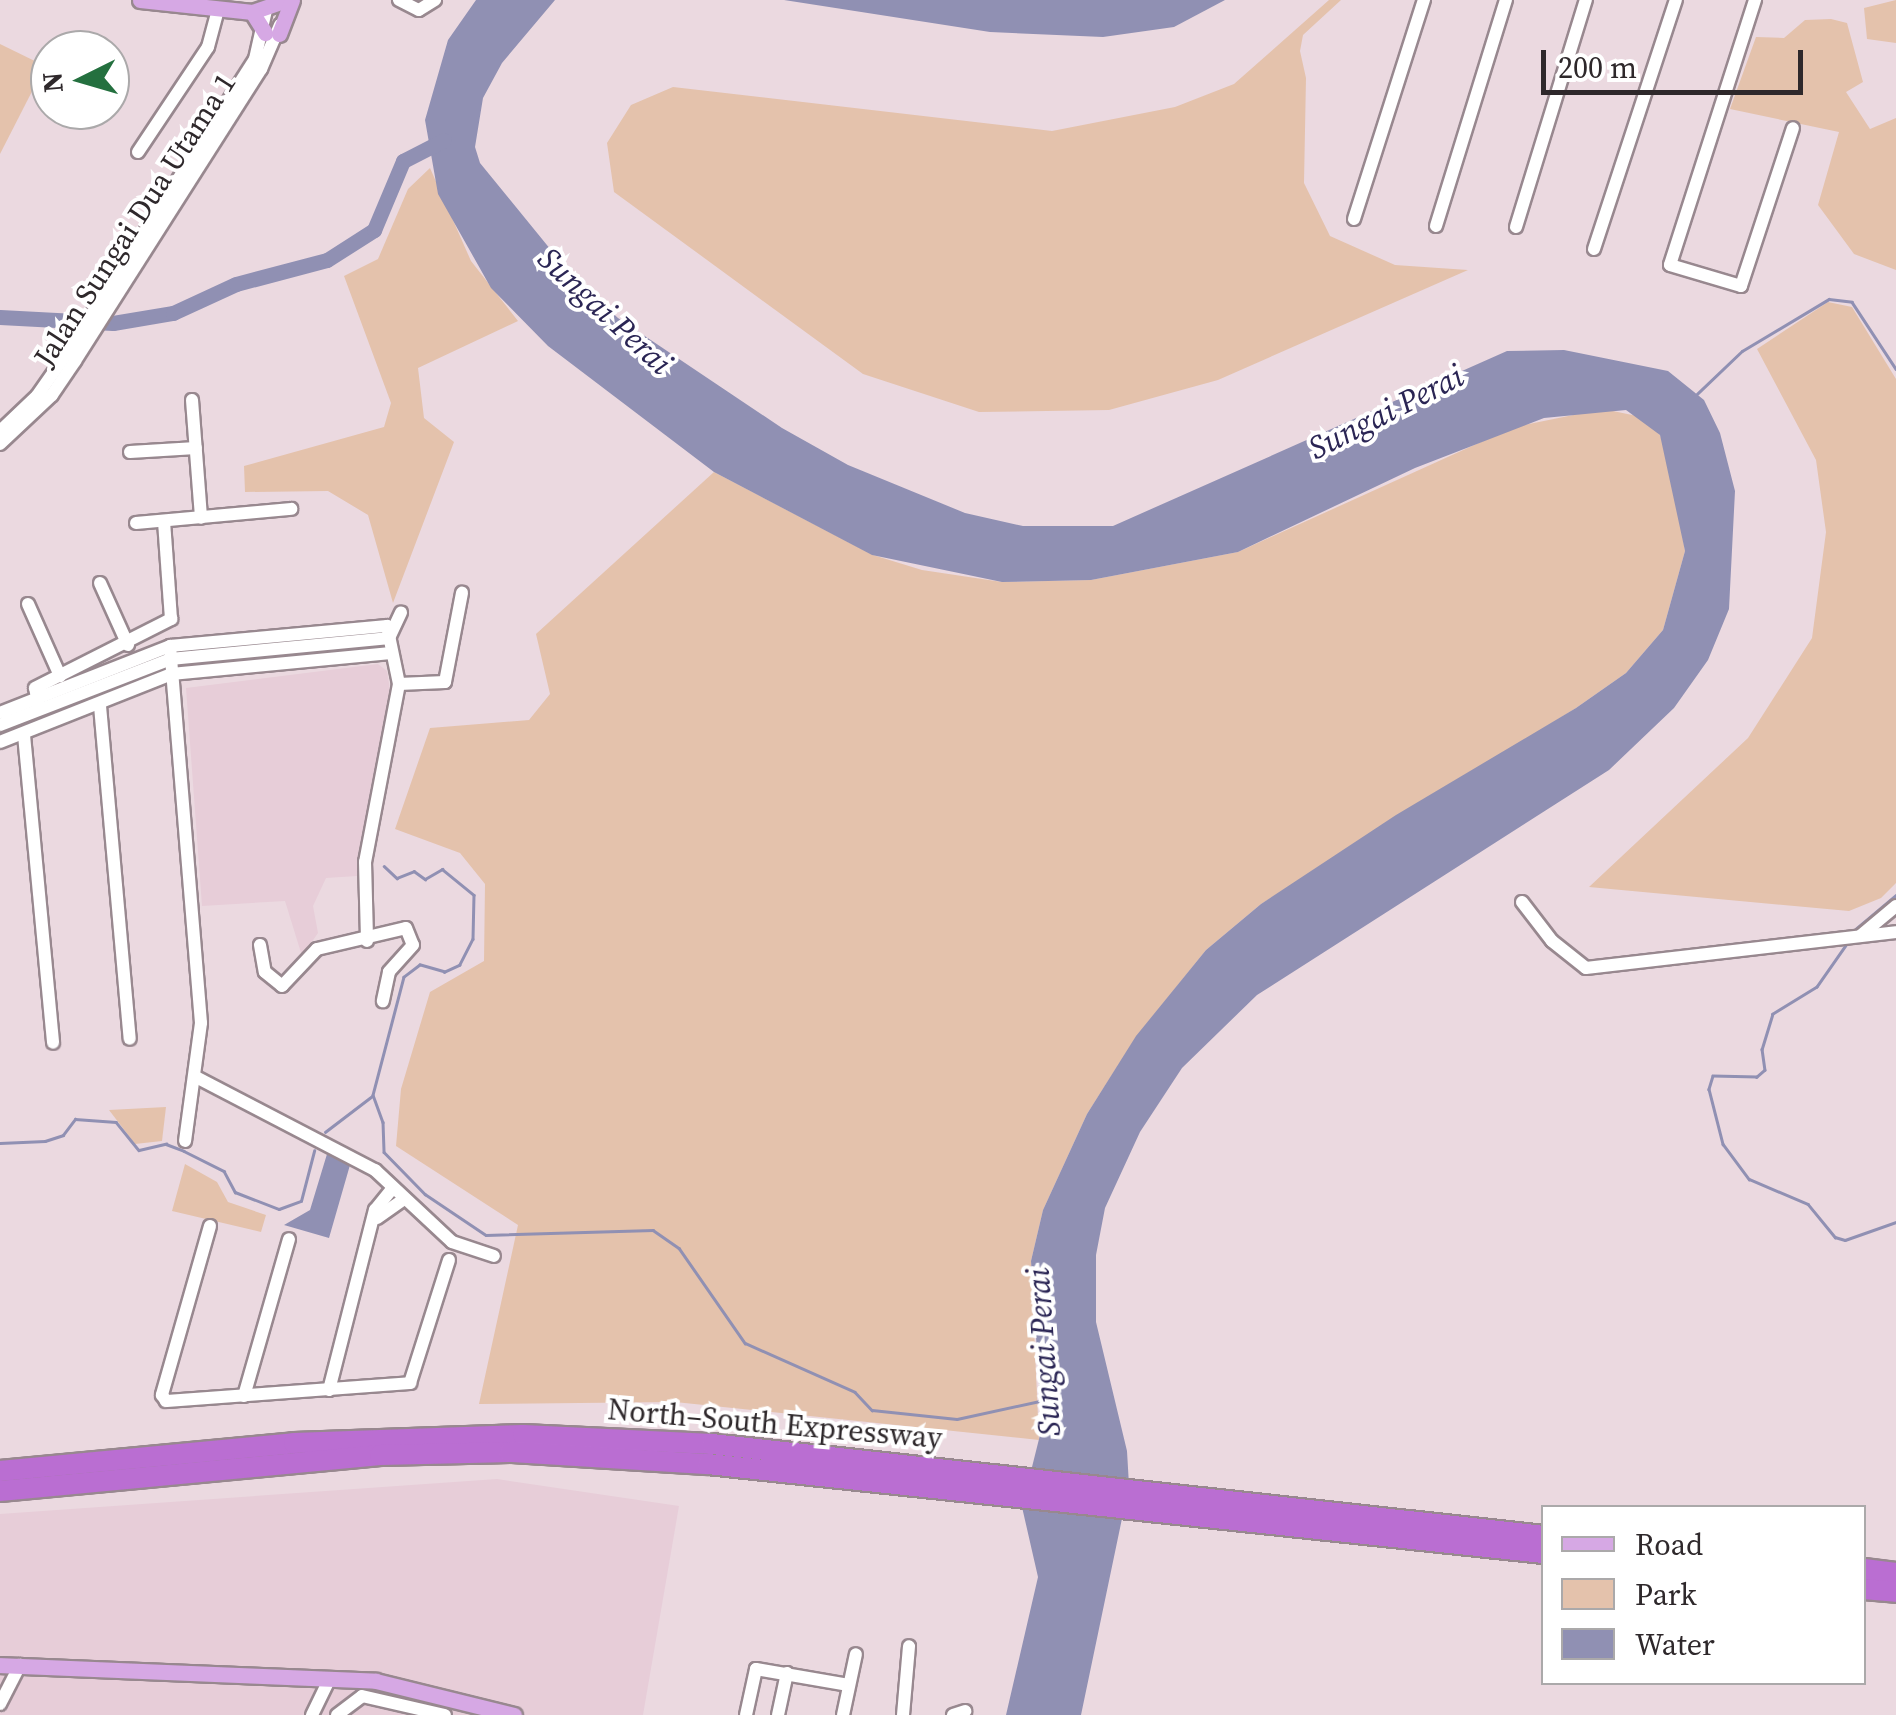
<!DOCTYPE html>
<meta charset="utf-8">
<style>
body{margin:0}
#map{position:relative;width:1896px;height:1715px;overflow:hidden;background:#ebd9e0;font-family:"Source Serif 4",serif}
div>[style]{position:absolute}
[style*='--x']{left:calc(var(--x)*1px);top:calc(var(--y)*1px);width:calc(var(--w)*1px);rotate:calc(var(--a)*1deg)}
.built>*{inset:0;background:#e7cdd8}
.green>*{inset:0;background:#e4c2ac}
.water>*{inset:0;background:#9090b3}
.stream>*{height:2.5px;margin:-1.25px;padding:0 1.25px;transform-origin:1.25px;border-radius:1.25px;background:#9090b3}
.river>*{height:15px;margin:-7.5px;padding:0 7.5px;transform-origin:7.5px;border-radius:7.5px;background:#9090b3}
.roads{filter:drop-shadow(2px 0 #98888f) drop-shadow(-2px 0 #98888f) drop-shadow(0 2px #98888f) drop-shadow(0 -2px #98888f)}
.minor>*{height:12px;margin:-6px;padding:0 6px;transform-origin:6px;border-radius:6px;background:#fff}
.major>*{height:15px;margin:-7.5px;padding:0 7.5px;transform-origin:7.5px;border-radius:7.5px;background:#d6a8e4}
.highway>*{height:20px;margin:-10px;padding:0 10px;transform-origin:10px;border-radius:10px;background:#ba6ed2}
span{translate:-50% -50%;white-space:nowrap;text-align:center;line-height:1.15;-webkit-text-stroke:8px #fff;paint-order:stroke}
.street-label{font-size:30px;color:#2e282b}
.water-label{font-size:32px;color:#2a2554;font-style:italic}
.legend{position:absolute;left:1541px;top:1505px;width:325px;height:180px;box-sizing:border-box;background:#fff;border:2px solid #aba9aa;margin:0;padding:12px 18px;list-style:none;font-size:30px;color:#2e282b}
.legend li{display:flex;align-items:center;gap:20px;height:50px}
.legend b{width:50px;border:2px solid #aba9aa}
.north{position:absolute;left:30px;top:30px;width:100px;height:100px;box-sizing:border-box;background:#fff;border:2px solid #aba9aa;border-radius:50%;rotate:265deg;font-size:28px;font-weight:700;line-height:40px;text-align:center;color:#2e282b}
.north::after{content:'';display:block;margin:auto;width:35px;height:45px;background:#24703f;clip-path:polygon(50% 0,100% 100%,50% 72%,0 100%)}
.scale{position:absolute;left:1541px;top:50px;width:262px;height:45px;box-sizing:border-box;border:5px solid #2e282b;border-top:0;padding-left:12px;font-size:30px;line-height:35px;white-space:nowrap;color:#2e282b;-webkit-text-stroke:8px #fff;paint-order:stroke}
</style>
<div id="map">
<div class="built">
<i style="clip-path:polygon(378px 664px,387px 671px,390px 690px,357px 876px,326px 878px,313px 906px,318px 933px,302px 956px,285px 901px,202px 906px,186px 688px)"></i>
<i style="clip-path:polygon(497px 1479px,679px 1506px,643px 1715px,0 1715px,0 1514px)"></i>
</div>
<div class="green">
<i style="clip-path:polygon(1329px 0,1341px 0,1303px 35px,1300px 51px,1306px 78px,1304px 183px,1330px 236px,1395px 265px,1468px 270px,1218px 380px,1109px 410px,979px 412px,863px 374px,614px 192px,607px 143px,631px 105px,673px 87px,1052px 131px,1175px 107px,1234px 84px)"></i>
<i style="clip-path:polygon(1896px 0,1896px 43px,1867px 39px,1864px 8px)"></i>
<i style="clip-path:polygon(1831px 19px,1847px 23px,1863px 82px,1846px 92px,1870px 129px,1896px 118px,1896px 270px,1854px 254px,1818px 205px,1839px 132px,1730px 109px,1756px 37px,1784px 38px,1805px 20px)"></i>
<i style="clip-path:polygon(0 44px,45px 66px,0 154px)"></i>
<i style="clip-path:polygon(430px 168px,471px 261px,518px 321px,418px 368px,424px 418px,454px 442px,393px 603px,368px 515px,328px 491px,245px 492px,244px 466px,384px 427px,391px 403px,344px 276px,378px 259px,408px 189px)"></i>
<i style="clip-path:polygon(1828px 302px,1852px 307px,1896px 379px,1896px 883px,1881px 898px,1849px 911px,1589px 887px,1748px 738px,1812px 638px,1826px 532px,1816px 460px,1757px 349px)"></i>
<i style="clip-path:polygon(1603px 409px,1642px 417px,1660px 435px,1670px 464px,1685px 551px,1663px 630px,1626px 673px,1576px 708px,1261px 904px,1206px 950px,1136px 1037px,1087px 1114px,1043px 1210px,1031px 1261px,1039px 1440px,675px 1402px,479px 1404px,518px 1225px,396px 1146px,401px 1089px,430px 992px,484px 961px,485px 884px,460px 853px,395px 829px,430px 728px,529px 720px,550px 694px,536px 634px,714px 472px,873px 555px,922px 570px,1002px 582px,1091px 580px,1238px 552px,1514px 427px)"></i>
<i style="clip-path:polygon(166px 1107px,162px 1141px,135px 1144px,109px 1110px)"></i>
<i style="clip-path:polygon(185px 1164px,217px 1182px,228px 1202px,266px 1215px,261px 1232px,172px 1211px)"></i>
</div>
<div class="water">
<i style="clip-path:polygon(476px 0,555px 0,502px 63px,483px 98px,475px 147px,480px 163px,573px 277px,618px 318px,782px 428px,848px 465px,965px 513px,1023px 526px,1113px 526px,1507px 351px,1564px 350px,1668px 371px,1704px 400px,1720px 433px,1735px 491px,1729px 609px,1708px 660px,1674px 708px,1609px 770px,1257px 995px,1182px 1068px,1140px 1132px,1105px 1208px,1096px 1255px,1096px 1322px,1127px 1451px,1129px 1485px,1081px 1715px,1006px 1715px,1038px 1577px,1022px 1507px,1042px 1427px,1031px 1261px,1043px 1210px,1087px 1114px,1136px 1036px,1206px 950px,1261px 904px,1396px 815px,1576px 708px,1626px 673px,1663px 630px,1685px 551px,1660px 435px,1626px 410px,1544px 418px,1415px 468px,1238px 552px,1091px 580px,1002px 582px,872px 555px,714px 472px,548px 346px,491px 288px,438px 194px,425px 120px,448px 40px)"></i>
<i style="clip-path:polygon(784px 0,1225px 0,1174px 27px,1103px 37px,990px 32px)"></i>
<i style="clip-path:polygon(327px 1154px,350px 1165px,329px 1238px,284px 1225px,310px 1210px)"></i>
</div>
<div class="stream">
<i style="--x:1697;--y:394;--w:62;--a:-43.7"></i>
<i style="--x:1742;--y:351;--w:101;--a:-30.9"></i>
<i style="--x:1829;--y:299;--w:23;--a:7"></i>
<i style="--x:1852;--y:302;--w:80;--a:56.7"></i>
<i style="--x:384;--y:866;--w:18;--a:43"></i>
<i style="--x:397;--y:878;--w:18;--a:-22"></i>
<i style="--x:414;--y:871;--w:14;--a:36"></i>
<i style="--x:425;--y:879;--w:20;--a:-30"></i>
<i style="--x:442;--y:869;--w:41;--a:39.1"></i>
<i style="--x:474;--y:895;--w:44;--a:91.3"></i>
<i style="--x:473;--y:939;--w:29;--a:117"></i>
<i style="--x:460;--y:965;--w:17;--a:155"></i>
<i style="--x:445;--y:972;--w:26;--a:-164"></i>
<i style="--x:420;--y:965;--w:20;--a:143"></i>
<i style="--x:404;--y:977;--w:122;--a:104.7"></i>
<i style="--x:373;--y:1095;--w:29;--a:70"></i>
<i style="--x:383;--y:1122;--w:30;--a:88"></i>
<i style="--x:384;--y:1152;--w:59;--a:45.7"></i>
<i style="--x:425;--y:1194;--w:73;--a:33.9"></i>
<i style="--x:486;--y:1235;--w:167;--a:-1.7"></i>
<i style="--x:653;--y:1230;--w:32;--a:35"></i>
<i style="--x:679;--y:1248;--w:116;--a:55.2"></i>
<i style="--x:745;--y:1343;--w:120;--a:24"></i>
<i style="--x:855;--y:1392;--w:25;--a:47"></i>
<i style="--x:872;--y:1410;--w:85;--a:6"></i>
<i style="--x:957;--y:1419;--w:89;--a:-12.3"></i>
<i style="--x:1852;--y:932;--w:57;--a:-40.1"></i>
<i style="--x:1847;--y:944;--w:52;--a:124.9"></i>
<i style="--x:1817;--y:987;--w:52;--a:148.5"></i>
<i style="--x:1773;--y:1014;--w:37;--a:107"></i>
<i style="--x:1762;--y:1049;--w:21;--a:82"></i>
<i style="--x:1765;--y:1070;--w:11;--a:139"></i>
<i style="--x:1757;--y:1077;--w:44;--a:-178.7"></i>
<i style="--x:1713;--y:1076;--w:14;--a:107"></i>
<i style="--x:1709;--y:1089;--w:57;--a:75.7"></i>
<i style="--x:1723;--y:1144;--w:44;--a:53.4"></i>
<i style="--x:1749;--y:1179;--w:64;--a:23"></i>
<i style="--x:1808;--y:1204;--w:43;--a:50.7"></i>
<i style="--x:1835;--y:1237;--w:10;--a:17"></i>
<i style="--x:1845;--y:1240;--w:54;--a:-19.4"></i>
<i style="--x:325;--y:1132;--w:58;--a:-37.3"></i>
<i style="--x:0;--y:1143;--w:45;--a:-2.5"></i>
<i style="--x:45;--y:1141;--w:19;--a:-18"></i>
<i style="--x:63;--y:1135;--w:20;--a:-53"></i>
<i style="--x:75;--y:1119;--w:41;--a:4.2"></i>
<i style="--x:116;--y:1122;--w:36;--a:51"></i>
<i style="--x:139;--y:1150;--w:28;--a:-13"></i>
<i style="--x:166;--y:1144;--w:19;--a:21"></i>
<i style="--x:184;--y:1151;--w:45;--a:26.6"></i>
<i style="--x:224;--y:1171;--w:24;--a:62"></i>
<i style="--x:235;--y:1192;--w:47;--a:21.1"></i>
<i style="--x:279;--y:1209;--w:23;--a:-20"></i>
<i style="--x:301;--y:1201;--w:52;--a:-75.4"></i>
</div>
<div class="river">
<i style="--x:0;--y:317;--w:113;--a:3"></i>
<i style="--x:113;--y:323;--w:61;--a:-9.5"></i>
<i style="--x:173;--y:313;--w:69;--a:-24.7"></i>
<i style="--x:236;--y:284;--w:94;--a:-14.8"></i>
<i style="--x:327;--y:260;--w:56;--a:-32.6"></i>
<i style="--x:374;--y:230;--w:75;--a:-67.2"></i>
<i style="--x:403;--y:161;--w:46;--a:-27.1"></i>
</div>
<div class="roads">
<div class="minor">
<i style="--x:399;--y:0;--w:22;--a:27"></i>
<i style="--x:419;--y:10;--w:19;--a:-32"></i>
<i style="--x:1755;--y:0;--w:278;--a:107.8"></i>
<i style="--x:1670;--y:265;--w:74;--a:16.5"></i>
<i style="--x:1741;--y:286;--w:166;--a:-71.8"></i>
<i style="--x:138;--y:152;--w:126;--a:-56.3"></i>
<i style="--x:208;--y:47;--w:38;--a:-75"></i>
<i style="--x:1354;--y:219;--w:230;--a:-72.3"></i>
<i style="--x:1436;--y:226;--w:237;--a:-72.8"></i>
<i style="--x:1516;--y:227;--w:238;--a:-72.9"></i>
<i style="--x:1594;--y:249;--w:262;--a:-71.8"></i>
<i style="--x:192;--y:400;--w:118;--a:85.6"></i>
<i style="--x:0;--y:431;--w:51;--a:-43.4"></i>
<i style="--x:37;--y:396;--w:52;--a:-55.1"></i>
<i style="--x:67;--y:353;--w:349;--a:-57.4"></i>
<i style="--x:255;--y:59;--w:50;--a:-77.3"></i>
<i style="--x:0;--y:444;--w:71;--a:-43.3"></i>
<i style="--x:52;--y:395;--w:41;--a:-55.9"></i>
<i style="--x:75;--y:361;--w:346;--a:-57.5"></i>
<i style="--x:261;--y:69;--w:48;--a:-66.6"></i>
<i style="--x:130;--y:452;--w:66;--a:-3.5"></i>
<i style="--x:136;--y:523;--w:156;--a:-5.2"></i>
<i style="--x:100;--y:583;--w:68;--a:65.7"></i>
<i style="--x:28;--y:604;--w:79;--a:66"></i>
<i style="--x:390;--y:636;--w:26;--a:-65"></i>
<i style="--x:170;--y:646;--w:378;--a:85.3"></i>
<i style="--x:201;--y:1023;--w:119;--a:97.7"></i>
<i style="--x:399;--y:684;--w:46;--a:-2.5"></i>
<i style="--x:445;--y:682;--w:91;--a:-79.2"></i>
<i style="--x:38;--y:702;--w:14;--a:-102"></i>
<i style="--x:35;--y:688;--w:153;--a:-26.9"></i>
<i style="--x:171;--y:619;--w:98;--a:-94.1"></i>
<i style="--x:100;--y:706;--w:334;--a:84.9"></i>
<i style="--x:0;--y:713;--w:183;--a:-21.5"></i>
<i style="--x:170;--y:646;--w:218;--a:-5.3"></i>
<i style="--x:387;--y:626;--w:59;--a:78.3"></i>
<i style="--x:399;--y:684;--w:181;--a:100.8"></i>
<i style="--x:365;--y:862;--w:79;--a:88.5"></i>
<i style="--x:0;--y:725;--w:183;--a:-21.1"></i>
<i style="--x:171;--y:659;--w:219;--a:-5.5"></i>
<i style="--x:24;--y:735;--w:309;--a:84.6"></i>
<i style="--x:0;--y:742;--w:185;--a:-21.6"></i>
<i style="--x:172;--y:674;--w:219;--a:-5.5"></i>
<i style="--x:1522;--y:902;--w:49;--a:52.4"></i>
<i style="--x:1552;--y:941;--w:43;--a:38.5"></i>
<i style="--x:1586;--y:968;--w:312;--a:-6.6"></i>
<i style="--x:1860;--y:936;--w:47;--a:-39.8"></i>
<i style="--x:260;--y:945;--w:27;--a:80"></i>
<i style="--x:265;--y:972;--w:22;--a:39"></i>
<i style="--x:282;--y:986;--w:51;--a:-46.6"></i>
<i style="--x:317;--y:949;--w:91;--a:-13.3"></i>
<i style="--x:406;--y:928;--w:18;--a:68"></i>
<i style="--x:413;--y:945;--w:36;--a:132"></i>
<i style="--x:389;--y:972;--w:30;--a:102"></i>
<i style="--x:196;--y:1077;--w:202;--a:27.5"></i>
<i style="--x:375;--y:1170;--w:105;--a:43.1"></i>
<i style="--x:452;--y:1242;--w:44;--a:18.4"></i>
<i style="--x:377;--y:1218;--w:32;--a:-35"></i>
<i style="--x:210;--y:1226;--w:176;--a:105.9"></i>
<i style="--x:162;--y:1395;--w:7;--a:56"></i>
<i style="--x:166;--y:1401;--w:245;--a:-4.2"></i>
<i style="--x:410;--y:1383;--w:129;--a:-72.4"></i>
<i style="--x:329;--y:1390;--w:186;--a:-75.7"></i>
<i style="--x:375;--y:1210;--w:27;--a:-51"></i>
<i style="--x:244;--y:1396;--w:163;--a:-74"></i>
<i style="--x:0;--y:1704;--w:44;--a:-62.9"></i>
<i style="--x:312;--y:1715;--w:41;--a:-64.1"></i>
<i style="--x:337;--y:1715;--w:31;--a:-37"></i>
<i style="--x:362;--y:1696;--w:85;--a:12.9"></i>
<i style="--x:746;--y:1715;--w:47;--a:-77.7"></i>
<i style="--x:756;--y:1669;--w:94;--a:9.8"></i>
<i style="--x:778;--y:1715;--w:43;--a:-77.9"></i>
<i style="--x:843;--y:1715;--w:62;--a:-78"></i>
<i style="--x:903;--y:1715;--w:69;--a:-85"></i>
<i style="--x:953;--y:1715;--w:13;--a:-18"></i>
</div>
<div class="major">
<i style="--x:140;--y:0;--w:113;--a:6.1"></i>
<i style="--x:252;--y:12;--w:36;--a:-19"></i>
<i style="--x:252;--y:12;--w:25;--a:58"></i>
<i style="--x:279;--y:34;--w:36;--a:-69"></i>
<i style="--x:0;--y:1665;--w:376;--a:2.4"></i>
<i style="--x:376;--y:1681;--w:142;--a:13.8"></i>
</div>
<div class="highway">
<i style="--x:0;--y:1471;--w:295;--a:-5.4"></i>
<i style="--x:294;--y:1443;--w:229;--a:-2"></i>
<i style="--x:523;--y:1435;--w:189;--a:2.7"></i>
<i style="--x:712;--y:1444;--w:837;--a:6.31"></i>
<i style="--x:0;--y:1491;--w:382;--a:-5.4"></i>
<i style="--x:380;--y:1455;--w:130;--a:-1.3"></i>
<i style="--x:510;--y:1452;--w:198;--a:3.5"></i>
<i style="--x:708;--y:1464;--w:841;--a:6.08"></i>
<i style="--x:1864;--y:1569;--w:32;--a:7"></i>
<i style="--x:1864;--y:1589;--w:32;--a:5"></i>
</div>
</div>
<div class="street-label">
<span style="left:135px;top:220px;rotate:-57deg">Jalan Sungai Dua Utama 1</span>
<span style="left:775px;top:1424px;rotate:5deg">North–South Expressway</span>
</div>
<div class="water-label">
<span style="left:605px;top:311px;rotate:43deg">Sungai Perai</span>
<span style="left:1386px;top:412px;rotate:-27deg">Sungai Perai</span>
<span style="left:1044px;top:1352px;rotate:-94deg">Sungai Perai</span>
</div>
<ul class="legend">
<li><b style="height:12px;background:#d6a8e4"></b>Road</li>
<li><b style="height:28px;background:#e4c2ac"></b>Park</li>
<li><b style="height:28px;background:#9090b3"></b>Water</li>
</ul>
<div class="north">N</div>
<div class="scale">200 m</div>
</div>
